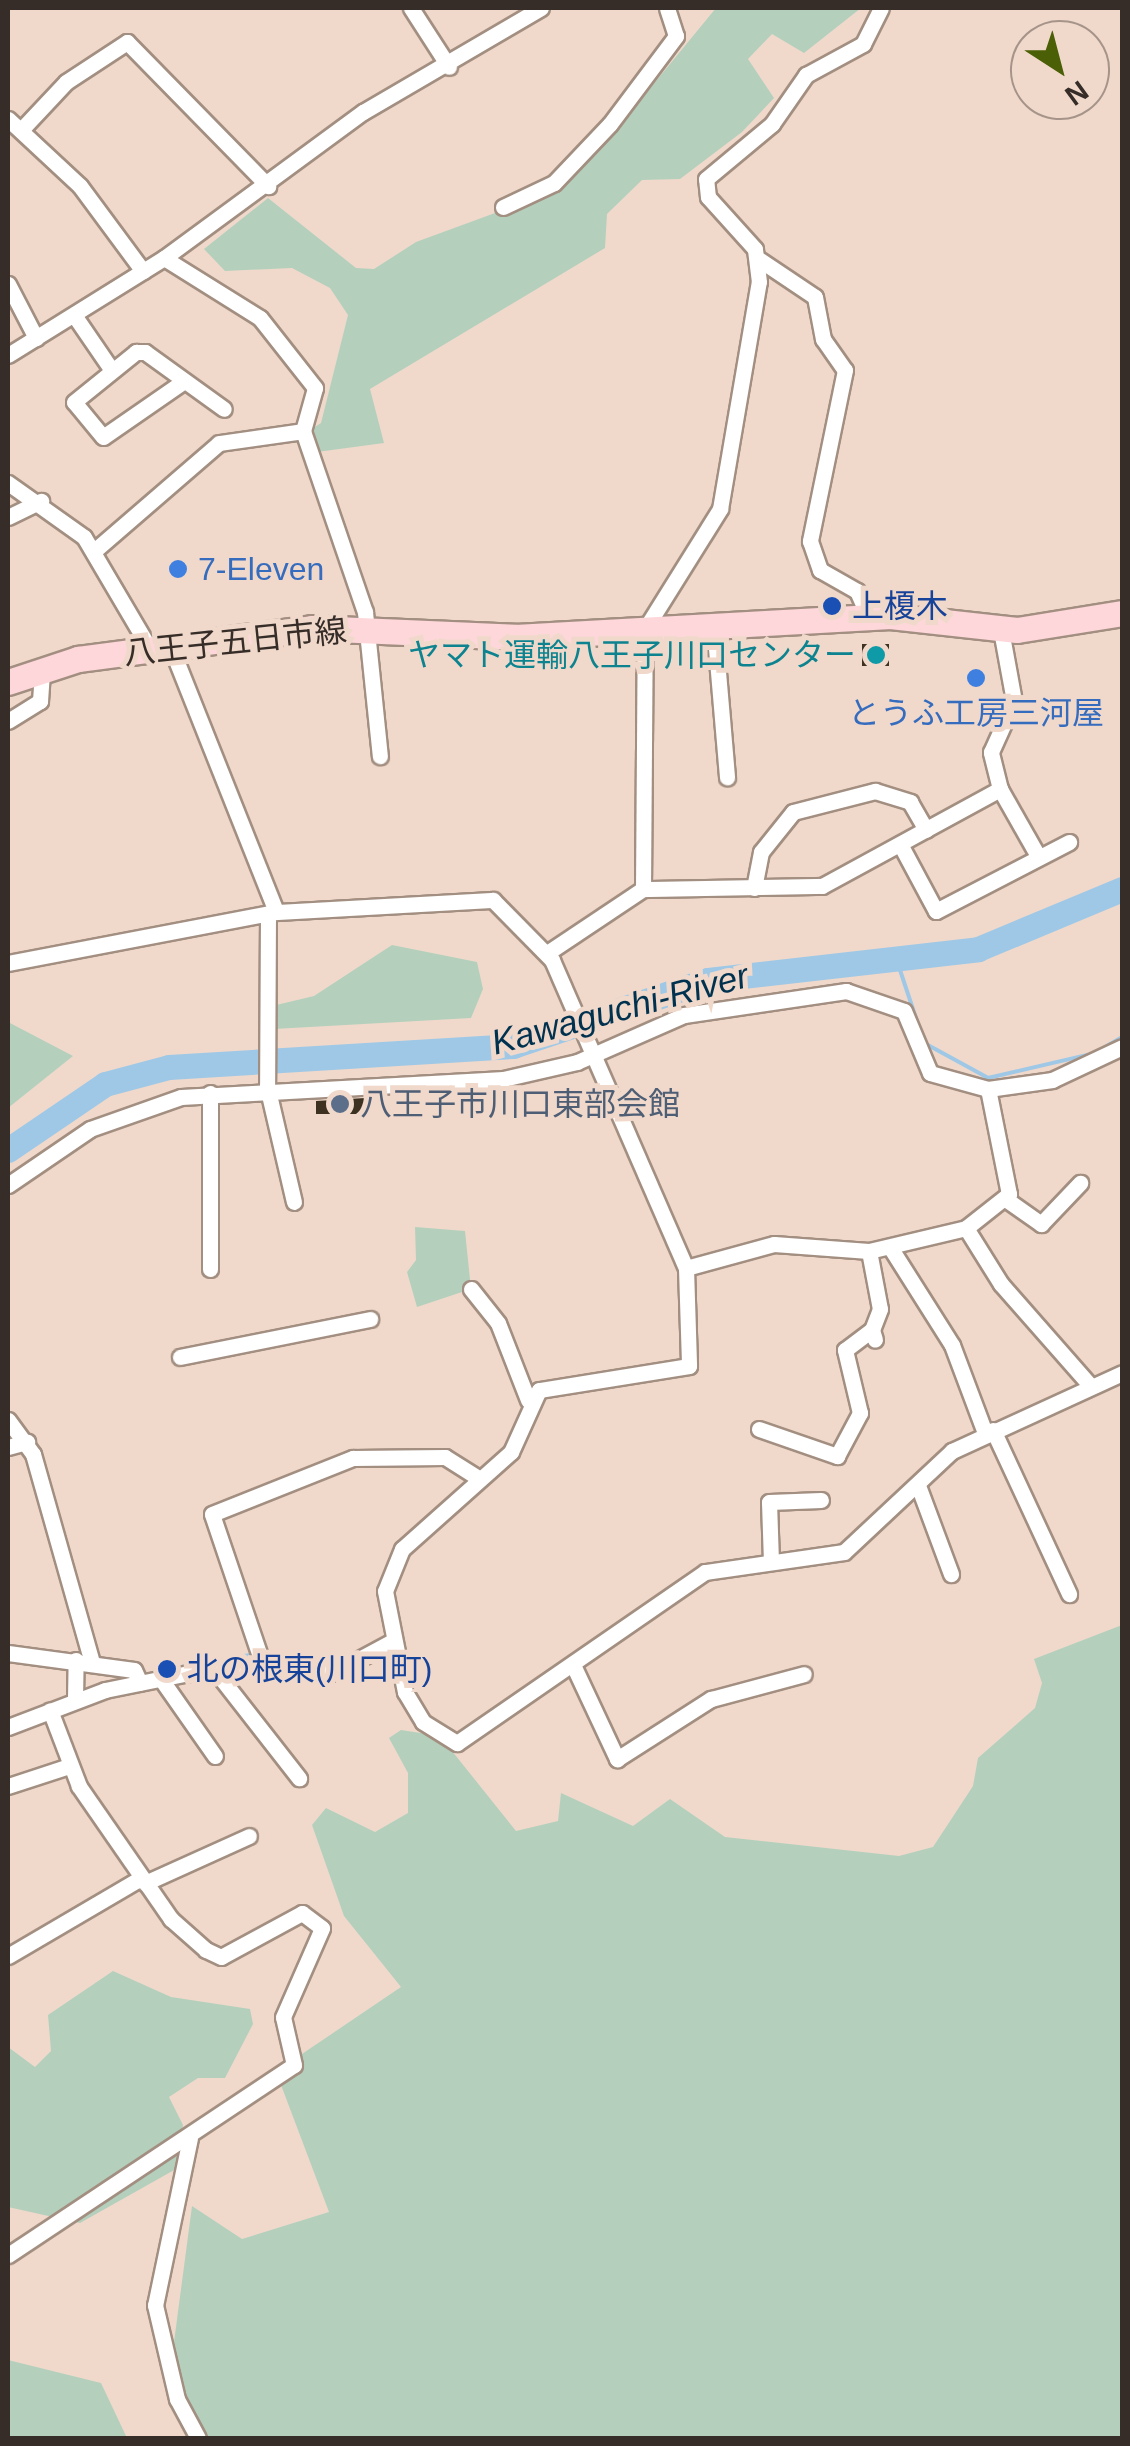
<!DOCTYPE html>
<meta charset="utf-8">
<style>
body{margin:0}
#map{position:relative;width:1130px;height:2446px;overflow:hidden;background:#f0d9cb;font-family:Arial,"Noto Sans JP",sans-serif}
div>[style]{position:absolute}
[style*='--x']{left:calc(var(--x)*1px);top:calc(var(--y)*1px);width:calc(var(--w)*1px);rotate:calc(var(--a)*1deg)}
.green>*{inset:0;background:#b4d0bd}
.stream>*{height:4px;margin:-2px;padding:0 2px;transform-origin:2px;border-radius:2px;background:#9fc8e6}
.river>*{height:25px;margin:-12.5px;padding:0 12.5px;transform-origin:12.5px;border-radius:12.5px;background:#9fc8e6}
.building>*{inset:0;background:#3d3221;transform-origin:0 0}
.roads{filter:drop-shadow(2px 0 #a38f81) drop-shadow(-2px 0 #a38f81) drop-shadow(0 2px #a38f81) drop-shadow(0 -2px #a38f81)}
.minor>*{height:15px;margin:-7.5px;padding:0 7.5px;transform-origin:7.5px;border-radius:7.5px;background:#fff}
.primary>*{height:25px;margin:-12.5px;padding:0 12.5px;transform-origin:12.5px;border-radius:12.5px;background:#fed7da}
.dots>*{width:28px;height:28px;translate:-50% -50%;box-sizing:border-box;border:5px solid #f0d9cb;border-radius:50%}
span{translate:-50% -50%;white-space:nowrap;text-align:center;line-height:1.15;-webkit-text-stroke:10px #f0d9cb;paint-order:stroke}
.shop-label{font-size:32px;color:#366cbe}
.left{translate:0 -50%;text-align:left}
.transit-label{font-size:32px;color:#164399}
.street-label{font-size:32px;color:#362d28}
.culture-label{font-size:32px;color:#0d838f}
.right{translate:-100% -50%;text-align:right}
.service-label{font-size:32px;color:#4e5e75}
.water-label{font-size:35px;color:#00324f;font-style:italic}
.frame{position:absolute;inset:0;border:10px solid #362d28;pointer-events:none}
.north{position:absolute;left:1010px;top:20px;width:100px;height:100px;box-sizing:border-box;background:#f0d9cb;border:2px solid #a6948a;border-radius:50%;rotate:144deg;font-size:28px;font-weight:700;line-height:40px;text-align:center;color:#362d28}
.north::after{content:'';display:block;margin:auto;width:35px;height:45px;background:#4b5f06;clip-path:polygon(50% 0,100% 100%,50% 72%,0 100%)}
</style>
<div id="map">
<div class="green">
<i style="clip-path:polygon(716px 8px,861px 8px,804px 53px,772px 34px,748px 59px,774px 98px,742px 132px,680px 179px,642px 180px,607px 214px,605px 248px,370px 389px,384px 443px,317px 452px,310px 430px,321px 423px,348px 315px,330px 288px,292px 268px,225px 271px,204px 249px,268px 198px,356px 268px,374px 269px,416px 242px,528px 201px,642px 98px)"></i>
<i style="clip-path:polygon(392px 945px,477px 962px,483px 989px,471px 1018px,274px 1029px,272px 1006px,314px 996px)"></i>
<i style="clip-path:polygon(10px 1023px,73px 1056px,8px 1108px,8px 1023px)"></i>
<i style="clip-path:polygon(415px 1227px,465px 1231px,471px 1289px,417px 1307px,407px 1272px,416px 1260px)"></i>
<i style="clip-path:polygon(1122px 1625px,1122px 2438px,207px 2438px,186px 2401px,174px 2342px,192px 2206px,242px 2239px,329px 2212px,281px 2085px,299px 2056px,401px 1987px,344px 1916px,312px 1825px,326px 1808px,375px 1832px,408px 1813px,408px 1773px,389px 1738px,401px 1730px,440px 1736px,516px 1831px,558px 1821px,561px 1793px,633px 1826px,670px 1799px,725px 1837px,899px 1856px,933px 1847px,973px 1786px,978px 1758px,1035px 1708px,1042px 1683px,1034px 1659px)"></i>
<i style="clip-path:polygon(113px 1971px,171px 1997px,250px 2009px,253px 2024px,225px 2078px,198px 2078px,169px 2097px,183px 2125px,176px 2169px,80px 2223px,8px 2207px,8px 2047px,35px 2067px,51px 2051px,48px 2015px)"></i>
<i style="clip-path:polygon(8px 2360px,101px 2383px,127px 2438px,8px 2438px)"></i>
</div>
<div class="stream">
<i style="--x:896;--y:958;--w:82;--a:71.6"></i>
<i style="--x:926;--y:1044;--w:71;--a:28.7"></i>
<i style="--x:988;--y:1078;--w:102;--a:-13.1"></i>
<i style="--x:1105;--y:1047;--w:20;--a:-30"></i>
<i style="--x:266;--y:1657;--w:15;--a:16"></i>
<i style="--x:8;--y:1660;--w:49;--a:8.1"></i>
<i style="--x:170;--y:1669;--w:87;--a:-9.9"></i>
<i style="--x:86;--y:1671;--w:39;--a:9"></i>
</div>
<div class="river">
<i style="--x:8;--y:1150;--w:117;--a:-34.2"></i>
<i style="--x:105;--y:1084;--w:66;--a:-14.9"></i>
<i style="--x:169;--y:1067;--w:345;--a:-3.5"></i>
<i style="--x:513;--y:1046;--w:206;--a:-18.7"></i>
<i style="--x:708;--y:980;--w:272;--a:-6.5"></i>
<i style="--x:978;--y:949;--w:156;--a:-22.6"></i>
</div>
<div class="building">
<i style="left:862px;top:644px;width:27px;height:22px"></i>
<i style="clip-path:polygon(365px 1098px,365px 1114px,316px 1114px,316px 1101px)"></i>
</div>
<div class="roads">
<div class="minor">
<i style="--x:411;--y:8;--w:70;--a:57.2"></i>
<i style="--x:8;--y:119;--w:98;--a:42.9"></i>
<i style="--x:80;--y:186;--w:106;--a:53.5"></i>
<i style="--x:21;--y:130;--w:66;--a:-46.8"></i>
<i style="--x:66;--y:82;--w:73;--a:-33.3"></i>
<i style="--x:127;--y:42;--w:202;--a:45.6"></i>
<i style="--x:503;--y:207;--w:56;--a:-25.2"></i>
<i style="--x:554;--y:183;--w:81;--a:-46.5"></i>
<i style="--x:610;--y:124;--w:110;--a:-53.1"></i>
<i style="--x:676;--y:36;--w:29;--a:-108"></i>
<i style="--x:164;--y:258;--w:113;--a:32"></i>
<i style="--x:260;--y:318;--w:89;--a:51.8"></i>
<i style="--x:315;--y:388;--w:45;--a:105.6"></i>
<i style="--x:303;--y:431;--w:191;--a:71.1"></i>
<i style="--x:365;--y:612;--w:145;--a:84.1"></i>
<i style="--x:760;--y:260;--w:66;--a:33.9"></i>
<i style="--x:815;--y:297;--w:43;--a:79.2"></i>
<i style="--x:823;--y:339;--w:38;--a:55"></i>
<i style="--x:845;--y:370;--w:175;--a:101.6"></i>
<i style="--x:810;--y:541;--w:31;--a:71"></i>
<i style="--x:820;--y:570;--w:43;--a:29.6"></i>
<i style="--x:857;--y:591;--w:27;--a:66"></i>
<i style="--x:8;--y:284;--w:61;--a:62.6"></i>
<i style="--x:74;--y:315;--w:65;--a:55.6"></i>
<i style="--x:8;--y:355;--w:184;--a:-31.9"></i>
<i style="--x:164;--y:258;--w:247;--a:-36.3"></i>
<i style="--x:363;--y:112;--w:206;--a:-30.3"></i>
<i style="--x:184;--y:381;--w:98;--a:145.3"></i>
<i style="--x:103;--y:437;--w:45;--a:-129.6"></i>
<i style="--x:74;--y:402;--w:80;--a:-38.9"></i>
<i style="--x:136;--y:352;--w:9;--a:0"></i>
<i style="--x:145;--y:352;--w:97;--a:35.8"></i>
<i style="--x:8;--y:483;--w:93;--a:35.4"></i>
<i style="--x:84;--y:537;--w:130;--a:59.5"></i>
<i style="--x:8;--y:517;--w:37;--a:-26"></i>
<i style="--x:94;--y:551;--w:165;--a:-40.8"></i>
<i style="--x:219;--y:443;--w:85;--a:-8.1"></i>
<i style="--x:714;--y:625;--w:153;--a:85.1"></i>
<i style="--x:170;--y:645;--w:287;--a:68.3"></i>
<i style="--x:8;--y:721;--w:38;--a:-32"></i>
<i style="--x:40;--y:701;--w:32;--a:-86"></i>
<i style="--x:1000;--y:789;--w:77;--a:60.4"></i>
<i style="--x:900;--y:844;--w:76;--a:61.8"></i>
<i style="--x:936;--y:911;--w:150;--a:-27.4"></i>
<i style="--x:754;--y:888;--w:37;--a:-79"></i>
<i style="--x:761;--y:852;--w:51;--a:-51.3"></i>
<i style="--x:793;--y:812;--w:85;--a:-14.4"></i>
<i style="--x:875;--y:791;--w:37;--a:17"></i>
<i style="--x:910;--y:802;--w:32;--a:60"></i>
<i style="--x:643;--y:889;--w:260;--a:-89.6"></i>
<i style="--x:645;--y:629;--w:142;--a:-58"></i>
<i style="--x:720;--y:509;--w:230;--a:-80.3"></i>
<i style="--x:759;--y:282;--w:33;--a:-97"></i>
<i style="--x:755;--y:249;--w:70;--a:-132.1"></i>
<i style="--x:708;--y:197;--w:18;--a:-96"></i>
<i style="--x:706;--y:179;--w:86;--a:-39.8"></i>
<i style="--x:772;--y:124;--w:60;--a:-55.2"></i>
<i style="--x:806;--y:75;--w:65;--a:-28.5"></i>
<i style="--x:863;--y:44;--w:40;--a:-63.4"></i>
<i style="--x:268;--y:914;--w:172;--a:90.3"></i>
<i style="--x:267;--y:1086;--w:119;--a:76.9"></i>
<i style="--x:547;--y:953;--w:115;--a:-33.7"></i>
<i style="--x:643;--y:889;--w:179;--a:-1"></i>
<i style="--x:822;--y:886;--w:203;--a:-28.6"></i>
<i style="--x:1000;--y:789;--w:38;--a:-104"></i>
<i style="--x:991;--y:752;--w:56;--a:-65.7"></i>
<i style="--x:1014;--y:701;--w:72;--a:-100.4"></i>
<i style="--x:8;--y:963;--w:273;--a:-10.8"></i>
<i style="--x:276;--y:912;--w:217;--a:-3.2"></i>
<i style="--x:493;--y:900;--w:84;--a:45.5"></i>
<i style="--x:552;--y:960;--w:336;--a:66.5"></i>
<i style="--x:686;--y:1268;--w:98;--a:88.2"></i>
<i style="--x:689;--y:1366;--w:152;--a:170.9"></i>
<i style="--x:539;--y:1390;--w:68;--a:114.3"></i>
<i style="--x:511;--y:1452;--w:146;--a:138.3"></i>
<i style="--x:402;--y:1549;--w:45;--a:112"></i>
<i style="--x:385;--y:1591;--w:103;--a:78.8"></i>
<i style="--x:405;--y:1692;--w:35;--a:59"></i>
<i style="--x:423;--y:1722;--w:40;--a:32"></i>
<i style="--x:457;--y:1743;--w:301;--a:-34.6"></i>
<i style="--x:705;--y:1572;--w:140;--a:-8.2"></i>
<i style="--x:844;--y:1552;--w:148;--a:-43.1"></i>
<i style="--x:952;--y:1451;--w:187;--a:-24.6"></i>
<i style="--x:210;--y:1093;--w:176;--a:90"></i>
<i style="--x:8;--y:1185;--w:99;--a:-34.3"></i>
<i style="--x:90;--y:1129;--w:96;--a:-19.4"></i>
<i style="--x:181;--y:1097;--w:323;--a:-3.2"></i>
<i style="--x:503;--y:1079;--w:76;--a:-12.9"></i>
<i style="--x:577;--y:1062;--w:117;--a:-23.7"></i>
<i style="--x:684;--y:1015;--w:164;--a:-8.4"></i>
<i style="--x:846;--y:991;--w:61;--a:19"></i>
<i style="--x:904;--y:1011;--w:67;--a:67.2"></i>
<i style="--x:930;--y:1073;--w:60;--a:15.4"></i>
<i style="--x:1007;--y:1200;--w:42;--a:35.2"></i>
<i style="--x:1041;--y:1224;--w:57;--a:-46.4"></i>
<i style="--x:966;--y:1228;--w:66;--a:58"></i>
<i style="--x:1001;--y:1284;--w:133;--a:48.7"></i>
<i style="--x:890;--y:1247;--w:116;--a:57.7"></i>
<i style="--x:952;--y:1345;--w:94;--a:69.4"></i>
<i style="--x:869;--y:1251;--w:59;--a:79.3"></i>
<i style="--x:880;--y:1309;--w:22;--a:111"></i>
<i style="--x:686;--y:1268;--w:91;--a:-15.3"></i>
<i style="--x:774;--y:1244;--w:95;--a:4.2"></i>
<i style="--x:869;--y:1251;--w:100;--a:-13.3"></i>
<i style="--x:966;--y:1228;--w:55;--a:-38.3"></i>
<i style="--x:1009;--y:1194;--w:107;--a:-101.3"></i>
<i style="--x:988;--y:1089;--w:65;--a:-8"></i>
<i style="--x:1052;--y:1080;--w:77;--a:-25.2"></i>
<i style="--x:471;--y:1289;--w:43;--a:51.5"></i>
<i style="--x:498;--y:1323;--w:83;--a:68.7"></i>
<i style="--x:180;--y:1357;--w:194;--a:-11.3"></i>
<i style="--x:8;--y:1420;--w:42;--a:53.7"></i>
<i style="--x:33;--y:1454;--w:216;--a:74.2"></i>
<i style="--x:759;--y:1429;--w:83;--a:19.1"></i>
<i style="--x:837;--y:1456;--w:49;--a:-61.9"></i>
<i style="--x:860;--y:1413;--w:65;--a:-103.4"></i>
<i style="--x:845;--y:1350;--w:34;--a:-37"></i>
<i style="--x:872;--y:1330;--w:10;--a:73"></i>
<i style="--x:993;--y:1430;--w:181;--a:65.1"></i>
<i style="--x:8;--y:1447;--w:20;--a:-15"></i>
<i style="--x:919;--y:1488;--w:92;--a:69.6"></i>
<i style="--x:771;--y:1562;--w:60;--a:-91.9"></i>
<i style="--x:769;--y:1502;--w:52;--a:-2.2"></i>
<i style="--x:8;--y:1653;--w:127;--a:7.7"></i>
<i style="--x:134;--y:1670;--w:14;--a:65"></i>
<i style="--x:263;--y:1665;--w:159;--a:-108.7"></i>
<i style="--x:212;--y:1514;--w:152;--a:-21.7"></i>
<i style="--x:353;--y:1458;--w:92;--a:-0.6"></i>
<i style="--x:445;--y:1457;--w:41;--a:32.2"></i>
<i style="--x:574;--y:1667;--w:102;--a:64.9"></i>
<i style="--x:617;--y:1759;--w:112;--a:-32.6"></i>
<i style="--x:711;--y:1699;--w:96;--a:-15"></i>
<i style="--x:213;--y:1668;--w:140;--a:52"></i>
<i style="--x:161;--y:1679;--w:94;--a:55"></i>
<i style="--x:75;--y:1699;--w:39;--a:-89"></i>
<i style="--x:8;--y:1727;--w:104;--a:-20.9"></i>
<i style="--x:105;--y:1690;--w:110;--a:-11.5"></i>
<i style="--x:213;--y:1668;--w:120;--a:2.4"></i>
<i style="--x:333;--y:1673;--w:68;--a:-28.1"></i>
<i style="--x:8;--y:1786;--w:64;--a:-18.2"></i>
<i style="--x:145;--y:1883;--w:114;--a:-24.3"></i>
<i style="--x:8;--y:1956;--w:154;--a:-30.4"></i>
<i style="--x:190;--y:2138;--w:171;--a:101.8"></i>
<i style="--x:155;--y:2305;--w:97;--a:76.8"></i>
<i style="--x:177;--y:2399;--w:44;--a:61.7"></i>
<i style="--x:8;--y:2255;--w:343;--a:-33.6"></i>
<i style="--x:294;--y:2065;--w:49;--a:-102.9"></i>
<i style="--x:283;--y:2017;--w:97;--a:-66.3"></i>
<i style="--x:322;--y:1928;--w:25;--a:-143"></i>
<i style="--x:302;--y:1913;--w:92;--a:151.5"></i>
<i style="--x:221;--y:1957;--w:17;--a:-155"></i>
<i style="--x:206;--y:1950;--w:47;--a:-138.5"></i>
<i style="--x:171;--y:1919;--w:162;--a:-124.7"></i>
<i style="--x:79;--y:1786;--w:81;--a:-110.9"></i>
</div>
<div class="primary">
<i style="--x:8;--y:682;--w:74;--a:-18.2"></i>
<i style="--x:78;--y:659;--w:236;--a:-7.5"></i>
<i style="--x:312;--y:628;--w:203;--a:2.5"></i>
<i style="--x:515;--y:637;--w:376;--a:-3.2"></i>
<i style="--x:890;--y:616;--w:128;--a:6.3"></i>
<i style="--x:1017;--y:630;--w:106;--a:-9.2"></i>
</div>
</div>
<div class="dots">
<i style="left:178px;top:569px;background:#3f7fe0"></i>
<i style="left:832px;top:606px;background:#1a4fb4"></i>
<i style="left:876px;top:655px;background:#0f9aa8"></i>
<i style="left:976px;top:678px;background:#3f7fe0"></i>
<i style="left:340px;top:1104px;background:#5c6f8a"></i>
<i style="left:167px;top:1669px;background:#1a4fb4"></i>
</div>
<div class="shop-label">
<span class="left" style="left:198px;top:569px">7-Eleven</span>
<span style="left:976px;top:713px">とうふ工房三河屋</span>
</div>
<div class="transit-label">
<span class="left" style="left:852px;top:606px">上榎木</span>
<span class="left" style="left:187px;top:1669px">北の根東(川口町)</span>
</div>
<div class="street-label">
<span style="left:235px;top:642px;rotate:-6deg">八王子五日市線</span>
</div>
<div class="culture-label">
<span class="right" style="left:856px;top:655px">ヤマト運輸八王子川口センター</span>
</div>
<div class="service-label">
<span class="left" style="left:360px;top:1104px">八王子市川口東部会館</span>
</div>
<div class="water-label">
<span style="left:620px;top:1009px;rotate:-15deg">Kawaguchi-River</span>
</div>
<div class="frame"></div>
<div class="north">N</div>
</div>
